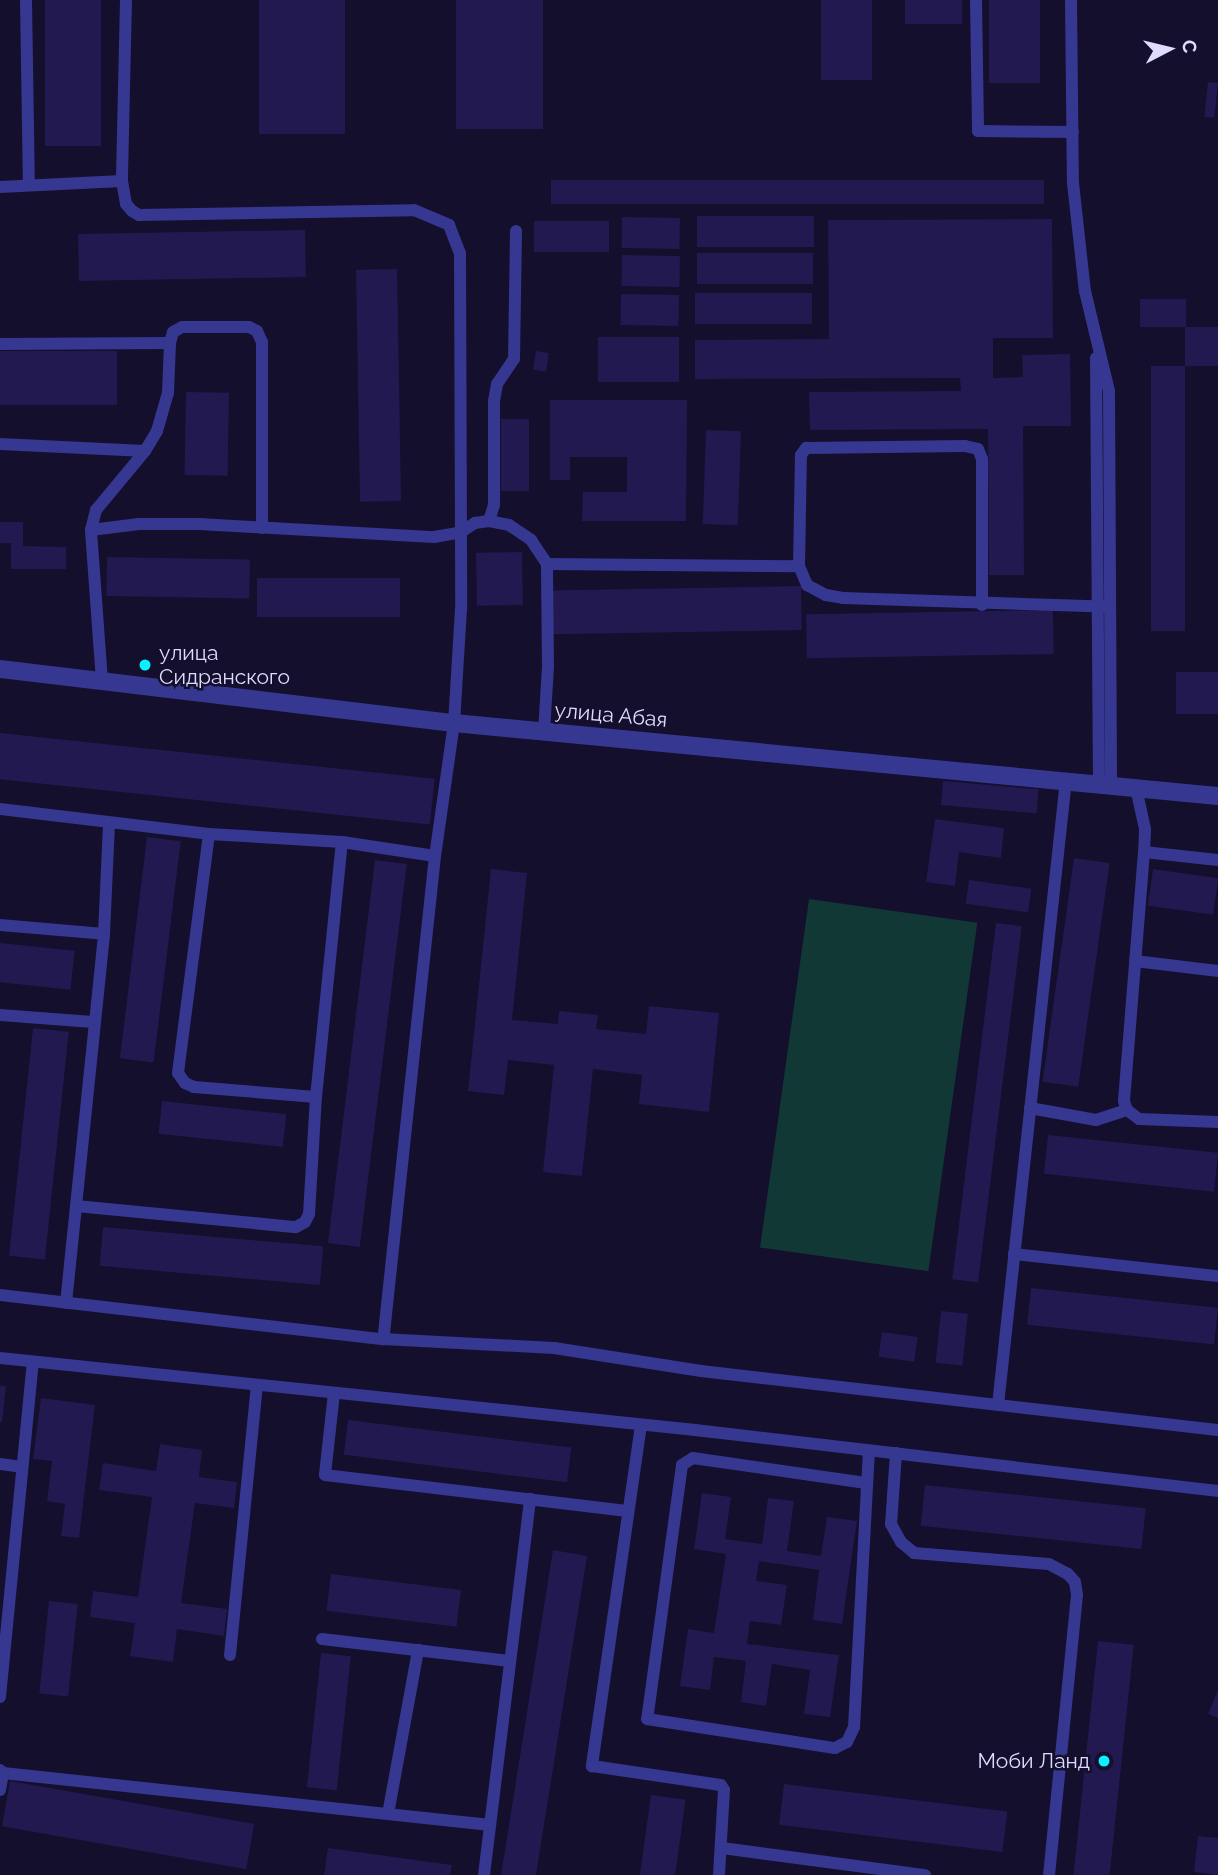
<!DOCTYPE html>
<meta charset="utf-8">
<style>
body{margin:0}
#map{position:relative;width:1218px;height:1875px;overflow:hidden;background:#130f2d;font-family:Raleway,sans-serif}
div>[style]{position:absolute}
[style*='--x']{left:calc(var(--x)*1px);top:calc(var(--y)*1px);width:calc(var(--w)*1px);rotate:calc(var(--a)*1deg)}
.green>*{inset:0;background:#113835;transform-origin:0 0}
.building>*{inset:0;background:#221950;transform-origin:0 0}
.service>*{height:12px;margin:-6px;padding:0 6px;transform-origin:6px;border-radius:6px;background:#363790}
.tertiary>*{height:18px;margin:-9px;padding:0 9px;transform-origin:9px;border-radius:9px;background:#363790}
.dots>*{width:19px;height:19px;translate:-50% -50%;box-sizing:border-box;border:4px solid #130f2d;border-radius:50%}
span{translate:-50% -50%;white-space:nowrap;text-align:center;line-height:1.15;-webkit-text-stroke:5px #130f2d;paint-order:stroke}
.poi-label{font-size:21px;color:#dedbff}
.left{translate:0 -50%;text-align:left}
.right{translate:-100% -50%;text-align:right}
.street-label{font-size:21px;color:#dedbff}
.north{position:absolute;left:1134px;top:14px;width:70px;height:70px;-webkit-text-stroke:5px #130f2d;paint-order:stroke;rotate:83deg;font-size:19px;font-weight:700;line-height:28px;text-align:center;color:#dedbff}
.north::after{content:'';display:block;margin:auto;width:24px;height:32px;background:#dedbff;clip-path:polygon(50% 0,100% 100%,50% 72%,0 100%)}
</style>
<div id="map">
<div class="green">
<i style="left:809px;top:899px;width:170px;height:352px;rotate:8deg"></i>
</div>
<div class="building">
<i style="left:45px;top:0;width:56px;height:146px"></i>
<i style="left:259px;top:0;width:86px;height:134px"></i>
<i style="left:456px;top:0;width:87px;height:129px"></i>
<i style="left:821px;top:0;width:51px;height:80px"></i>
<i style="left:905px;top:0;width:57px;height:24px"></i>
<i style="left:989px;top:0;width:51px;height:83px"></i>
<i style="left:1208px;top:82px;width:10px;height:35px;rotate:6deg"></i>
<i style="left:1044px;top:180px;width:24px;height:493px;rotate:90deg"></i>
<i style="left:697px;top:216px;width:117px;height:31px"></i>
<i style="left:622px;top:217px;width:58px;height:31px;rotate:1deg"></i>
<i style="clip-path:polygon(1052px 219px,1053px 338px,993px 338px,993px 378px,1023px 377px,1022px 355px,1070px 354px,1071px 426px,1023px 426px,1024px 575px,989px 575px,988px 429px,810px 430px,809px 392px,961px 391px,960px 378px,695px 379px,695px 340px,829px 339px,828px 220px)"></i>
<i style="left:534px;top:221px;width:75px;height:31px"></i>
<i style="left:305px;top:230px;width:47px;height:227px;rotate:89deg"></i>
<i style="left:697px;top:253px;width:116px;height:31px"></i>
<i style="left:622px;top:255px;width:58px;height:31px;rotate:1deg"></i>
<i style="left:397px;top:269px;width:232px;height:41px;rotate:89deg"></i>
<i style="left:695px;top:293px;width:117px;height:31px"></i>
<i style="left:621px;top:294px;width:58px;height:31px;rotate:1deg"></i>
<i style="left:1140px;top:299px;width:46px;height:28px"></i>
<i style="left:1185px;top:327px;width:33px;height:39px"></i>
<i style="left:598px;top:337px;width:81px;height:45px"></i>
<i style="left:0;top:351px;width:117px;height:54px"></i>
<i style="left:536px;top:351px;width:13px;height:19px;rotate:9deg"></i>
<i style="left:1151px;top:366px;width:34px;height:265px"></i>
<i style="left:186px;top:392px;width:43px;height:83px;rotate:1deg"></i>
<i style="clip-path:polygon(550px 400px,687px 400px,686px 521px,582px 521px,583px 492px,627px 492px,627px 457px,570px 457px,570px 480px,550px 480px)"></i>
<i style="left:501px;top:419px;width:28px;height:72px"></i>
<i style="left:706px;top:430px;width:35px;height:94px;rotate:2deg"></i>
<i style="clip-path:polygon(0 522px,23px 522px,23px 546px,66px 547px,66px 569px,11px 569px,11px 543px,0 543px)"></i>
<i style="left:522px;top:552px;width:53px;height:46px;rotate:89deg"></i>
<i style="left:107px;top:557px;width:143px;height:39px;rotate:1deg"></i>
<i style="left:257px;top:578px;width:143px;height:39px"></i>
<i style="left:801px;top:586px;width:44px;height:251px;rotate:89deg"></i>
<i style="left:1053px;top:610px;width:44px;height:247px;rotate:89deg"></i>
<i style="left:1218px;top:672px;width:42px;height:42px;rotate:90deg"></i>
<i style="left:0;top:733px;width:437px;height:46px;rotate:6deg"></i>
<i style="left:943px;top:781px;width:96px;height:24px;rotate:5deg"></i>
<i style="clip-path:polygon(935px 819px,1004px 828px,1001px 858px,959px 852px,955px 886px,926px 882px)"></i>
<i style="left:147px;top:837px;width:34px;height:223px;rotate:7deg"></i>
<i style="left:1074px;top:858px;width:36px;height:226px;rotate:8deg"></i>
<i style="left:375px;top:860px;width:32px;height:386px;rotate:7deg"></i>
<i style="clip-path:polygon(491px 869px,527px 873px,512px 1020px,558px 1024px,559px 1011px,598px 1015px,596px 1029px,646px 1034px,649px 1006px,719px 1013px,709px 1112px,639px 1104px,642px 1075px,593px 1069px,582px 1176px,543px 1172px,554px 1065px,508px 1060px,504px 1095px,468px 1091px)"></i>
<i style="left:1153px;top:869px;width:66px;height:37px;rotate:8deg"></i>
<i style="left:969px;top:880px;width:63px;height:24px;rotate:8deg"></i>
<i style="left:996px;top:923px;width:26px;height:359px;rotate:7deg"></i>
<i style="left:0;top:943px;width:75px;height:39px;rotate:6deg"></i>
<i style="left:33px;top:1028px;width:36px;height:229px;rotate:6deg"></i>
<i style="left:162px;top:1101px;width:125px;height:33px;rotate:6deg"></i>
<i style="left:1048px;top:1135px;width:171px;height:39px;rotate:6deg"></i>
<i style="left:103px;top:1227px;width:221px;height:39px;rotate:5deg"></i>
<i style="left:1031px;top:1288px;width:188px;height:37px;rotate:6deg"></i>
<i style="left:941px;top:1311px;width:27px;height:52px;rotate:6deg"></i>
<i style="left:882px;top:1332px;width:36px;height:25px;rotate:8deg"></i>
<i style="clip-path:polygon(0 1386px,6px 1386px,2px 1422px,0 1422px)"></i>
<i style="clip-path:polygon(41px 1398px,95px 1405px,79px 1538px,61px 1536px,65px 1504px,47px 1501px,52px 1461px,33px 1459px)"></i>
<i style="left:348px;top:1420px;width:225px;height:35px;rotate:7deg"></i>
<i style="clip-path:polygon(160px 1444px,202px 1450px,199px 1477px,237px 1482px,234px 1508px,195px 1503px,181px 1603px,227px 1609px,224px 1636px,177px 1629px,173px 1662px,130px 1656px,135px 1623px,90px 1617px,93px 1591px,138px 1597px,152px 1497px,99px 1490px,103px 1463px,156px 1471px)"></i>
<i style="left:925px;top:1485px;width:222px;height:41px;rotate:6deg"></i>
<i style="clip-path:polygon(702px 1493px,731px 1497px,725px 1539px,762px 1544px,768px 1498px,794px 1501px,787px 1551px,821px 1556px,827px 1517px,857px 1521px,842px 1624px,813px 1620px,819px 1570px,759px 1561px,756px 1581px,787px 1585px,781px 1625px,750px 1621px,747px 1644px,839px 1655px,830px 1717px,804px 1714px,810px 1670px,772px 1664px,766px 1706px,741px 1702px,746px 1661px,714px 1657px,710px 1690px,680px 1686px,688px 1629px,714px 1633px,726px 1554px,694px 1549px)"></i>
<i style="clip-path:polygon(553px 1550px,587px 1556px,559px 1731px,536px 1875px,501px 1875px)"></i>
<i style="left:331px;top:1574px;width:131px;height:37px;rotate:7deg"></i>
<i style="left:49px;top:1601px;width:29px;height:93px;rotate:6deg"></i>
<i style="left:1098px;top:1641px;width:36px;height:236px;rotate:6deg"></i>
<i style="left:321px;top:1653px;width:30px;height:135px;rotate:6deg"></i>
<i style="clip-path:polygon(1218px 1690px,1218px 1718px,1208px 1714px)"></i>
<i style="left:10px;top:1781px;width:248px;height:46px;rotate:10deg"></i>
<i style="left:784px;top:1784px;width:225px;height:41px;rotate:7deg"></i>
<i style="left:651px;top:1795px;width:35px;height:81px;rotate:8deg"></i>
<i style="clip-path:polygon(1198px 1836px,1218px 1838px,1218px 1875px,1194px 1872px)"></i>
<i style="clip-path:polygon(328px 1848px,452px 1865px,450px 1875px,324px 1875px)"></i>
</div>
<div class="service">
<i style="--x:26;--y:0;--w:185;--a:89.1"></i>
<i style="--x:126;--y:0;--w:181;--a:91.3"></i>
<i style="--x:122;--y:181;--w:23;--a:80"></i>
<i style="--x:126;--y:204;--w:9;--a:49"></i>
<i style="--x:132;--y:211;--w:8;--a:30"></i>
<i style="--x:139;--y:215;--w:275;--a:-1"></i>
<i style="--x:414;--y:210;--w:38;--a:23"></i>
<i style="--x:449;--y:225;--w:30;--a:69"></i>
<i style="--x:460;--y:253;--w:356;--a:89.8"></i>
<i style="--x:461;--y:609;--w:114;--a:93.5"></i>
<i style="--x:454;--y:723;--w:134;--a:98.1"></i>
<i style="--x:435;--y:856;--w:486;--a:96.1"></i>
<i style="--x:976;--y:0;--w:131;--a:89.1"></i>
<i style="--x:978;--y:131;--w:95;--a:0.6"></i>
<i style="--x:1071;--y:0;--w:183;--a:89.4"></i>
<i style="--x:1073;--y:183;--w:109;--a:83.7"></i>
<i style="--x:1085;--y:291;--w:103;--a:76.5"></i>
<i style="--x:1109;--y:391;--w:394;--a:89.7"></i>
<i style="--x:0;--y:187;--w:122;--a:-2.8"></i>
<i style="--x:0;--y:344;--w:170;--a:-0.3"></i>
<i style="--x:1096;--y:358;--w:426;--a:89.6"></i>
<i style="--x:0;--y:444;--w:145;--a:2.8"></i>
<i style="--x:489;--y:521;--w:20;--a:11"></i>
<i style="--x:509;--y:525;--w:27;--a:34"></i>
<i style="--x:531;--y:540;--w:29;--a:56"></i>
<i style="--x:547;--y:564;--w:252;--a:0.5"></i>
<i style="--x:799;--y:566;--w:21;--a:67"></i>
<i style="--x:807;--y:585;--w:21;--a:28"></i>
<i style="--x:826;--y:595;--w:17;--a:10"></i>
<i style="--x:843;--y:598;--w:267;--a:1.9"></i>
<i style="--x:91;--y:530;--w:48;--a:-7.1"></i>
<i style="--x:139;--y:524;--w:60;--a:0"></i>
<i style="--x:199;--y:524;--w:235;--a:3.2"></i>
<i style="--x:434;--y:537;--w:27;--a:-10"></i>
<i style="--x:461;--y:532;--w:17;--a:-33"></i>
<i style="--x:475;--y:523;--w:14;--a:-8"></i>
<i style="--x:489;--y:521;--w:17;--a:-73"></i>
<i style="--x:494;--y:505;--w:104;--a:-90"></i>
<i style="--x:494;--y:401;--w:17;--a:-80"></i>
<i style="--x:497;--y:384;--w:30;--a:-56"></i>
<i style="--x:514;--y:359;--w:128;--a:-89.1"></i>
<i style="--x:799;--y:566;--w:111;--a:-89"></i>
<i style="--x:801;--y:455;--w:9;--a:-54"></i>
<i style="--x:806;--y:448;--w:159;--a:-0.7"></i>
<i style="--x:965;--y:446;--w:13;--a:13"></i>
<i style="--x:978;--y:449;--w:11;--a:68"></i>
<i style="--x:982;--y:459;--w:146;--a:90"></i>
<i style="--x:102;--y:681;--w:151;--a:-94.2"></i>
<i style="--x:91;--y:530;--w:21;--a:-76"></i>
<i style="--x:96;--y:510;--w:77;--a:-50.3"></i>
<i style="--x:145;--y:451;--w:23;--a:-59"></i>
<i style="--x:157;--y:431;--w:40;--a:-74"></i>
<i style="--x:168;--y:393;--w:50;--a:-87.7"></i>
<i style="--x:170;--y:343;--w:11;--a:-75"></i>
<i style="--x:173;--y:332;--w:10;--a:-29"></i>
<i style="--x:182;--y:327;--w:67;--a:0"></i>
<i style="--x:249;--y:327;--w:9;--a:27"></i>
<i style="--x:257;--y:331;--w:12;--a:66"></i>
<i style="--x:262;--y:342;--w:186;--a:90"></i>
<i style="--x:544;--y:732;--w:65;--a:-86.5"></i>
<i style="--x:548;--y:667;--w:103;--a:-90.6"></i>
<i style="--x:1136;--y:788;--w:42;--a:77.6"></i>
<i style="--x:1145;--y:829;--w:23;--a:92"></i>
<i style="--x:1144;--y:852;--w:74;--a:6.2"></i>
<i style="--x:0;--y:809;--w:210;--a:6.8"></i>
<i style="--x:209;--y:834;--w:133;--a:3.4"></i>
<i style="--x:342;--y:842;--w:94;--a:8.6"></i>
<i style="--x:209;--y:834;--w:241;--a:97.4"></i>
<i style="--x:178;--y:1073;--w:12;--a:55"></i>
<i style="--x:185;--y:1083;--w:10;--a:24"></i>
<i style="--x:194;--y:1087;--w:122;--a:4.7"></i>
<i style="--x:1144;--y:852;--w:250;--a:94.6"></i>
<i style="--x:1124;--y:1101;--w:9;--a:72"></i>
<i style="--x:1127;--y:1110;--w:15;--a:37"></i>
<i style="--x:1139;--y:1119;--w:79;--a:2.2"></i>
<i style="--x:0;--y:925;--w:104;--a:4.9"></i>
<i style="--x:1135;--y:961;--w:84;--a:6.9"></i>
<i style="--x:0;--y:1015;--w:93;--a:4.3"></i>
<i style="--x:1030;--y:1108;--w:67;--a:10.3"></i>
<i style="--x:1096;--y:1120;--w:33;--a:-18"></i>
<i style="--x:76;--y:1206;--w:221;--a:5.5"></i>
<i style="--x:296;--y:1227;--w:10;--a:-29"></i>
<i style="--x:305;--y:1222;--w:9;--a:-63"></i>
<i style="--x:309;--y:1214;--w:117;--a:-86.6"></i>
<i style="--x:316;--y:1097;--w:256;--a:-84.2"></i>
<i style="--x:1014;--y:1254;--w:205;--a:6.2"></i>
<i style="--x:0;--y:1295;--w:386;--a:6.6"></i>
<i style="--x:383;--y:1339;--w:171;--a:3"></i>
<i style="--x:554;--y:1348;--w:149;--a:8.9"></i>
<i style="--x:701;--y:1371;--w:520;--a:6.51"></i>
<i style="--x:66;--y:1303;--w:371;--a:-84.1"></i>
<i style="--x:104;--y:934;--w:111;--a:-87.4"></i>
<i style="--x:0;--y:1358;--w:699;--a:5.91"></i>
<i style="--x:695;--y:1430;--w:527;--a:6.65"></i>
<i style="--x:334;--y:1393;--w:82;--a:96.3"></i>
<i style="--x:325;--y:1475;--w:304;--a:6.8"></i>
<i style="--x:998;--y:1405;--w:629;--a:-83.79"></i>
<i style="--x:641;--y:1425;--w:345;--a:98.2"></i>
<i style="--x:592;--y:1766;--w:130;--a:8.4"></i>
<i style="--x:721;--y:1785;--w:6;--a:59"></i>
<i style="--x:724;--y:1790;--w:85;--a:93.4"></i>
<i style="--x:896;--y:1453;--w:71;--a:94"></i>
<i style="--x:891;--y:1524;--w:21;--a:61"></i>
<i style="--x:901;--y:1542;--w:17;--a:40"></i>
<i style="--x:914;--y:1553;--w:135;--a:4.7"></i>
<i style="--x:1049;--y:1564;--w:21;--a:28"></i>
<i style="--x:1068;--y:1574;--w:11;--a:49"></i>
<i style="--x:1075;--y:1582;--w:13;--a:81"></i>
<i style="--x:1077;--y:1595;--w:281;--a:95.7"></i>
<i style="--x:0;--y:1464;--w:21;--a:8"></i>
<i style="--x:866;--y:1483;--w:175;--a:-171.8"></i>
<i style="--x:693;--y:1458;--w:13;--a:148"></i>
<i style="--x:682;--y:1465;--w:256;--a:97.8"></i>
<i style="--x:647;--y:1719;--w:190;--a:8.8"></i>
<i style="--x:835;--y:1748;--w:13;--a:-27"></i>
<i style="--x:847;--y:1742;--w:17;--a:-65"></i>
<i style="--x:854;--y:1727;--w:277;--a:-86.9"></i>
<i style="--x:322;--y:1639;--w:189;--a:6.7"></i>
<i style="--x:230;--y:1655;--w:271;--a:-84.3"></i>
<i style="--x:0;--y:1697;--w:337;--a:-84.4"></i>
<i style="--x:0;--y:1770;--w:4;--a:45"></i>
<i style="--x:3;--y:1773;--w:490;--a:6.1"></i>
<i style="--x:0;--y:1790;--w:17;--a:-80"></i>
<i style="--x:388;--y:1814;--w:167;--a:-79.6"></i>
<i style="--x:722;--y:1848;--w:205;--a:7.6"></i>
<i style="--x:484;--y:1875;--w:379;--a:-83"></i>
</div>
<div class="tertiary">
<i style="--x:0;--y:669;--w:457;--a:6.8"></i>
<i style="--x:454;--y:723;--w:767;--a:5.46"></i>
</div>
<div class="dots">
<i style="left:145px;top:665px;background:#07f1ff"></i>
<i style="left:1104px;top:1761px;background:#07f1ff"></i>
</div>
<div class="poi-label">
<span class="left" style="left:159px;top:665px">улица<br>Сидранского</span>
<span class="right" style="left:1090px;top:1761px">Моби Ланд</span>
</div>
<div class="street-label">
<span style="left:611px;top:715px;rotate:5deg">улица Абая</span>
</div>
<div class="north">С</div>
</div>
